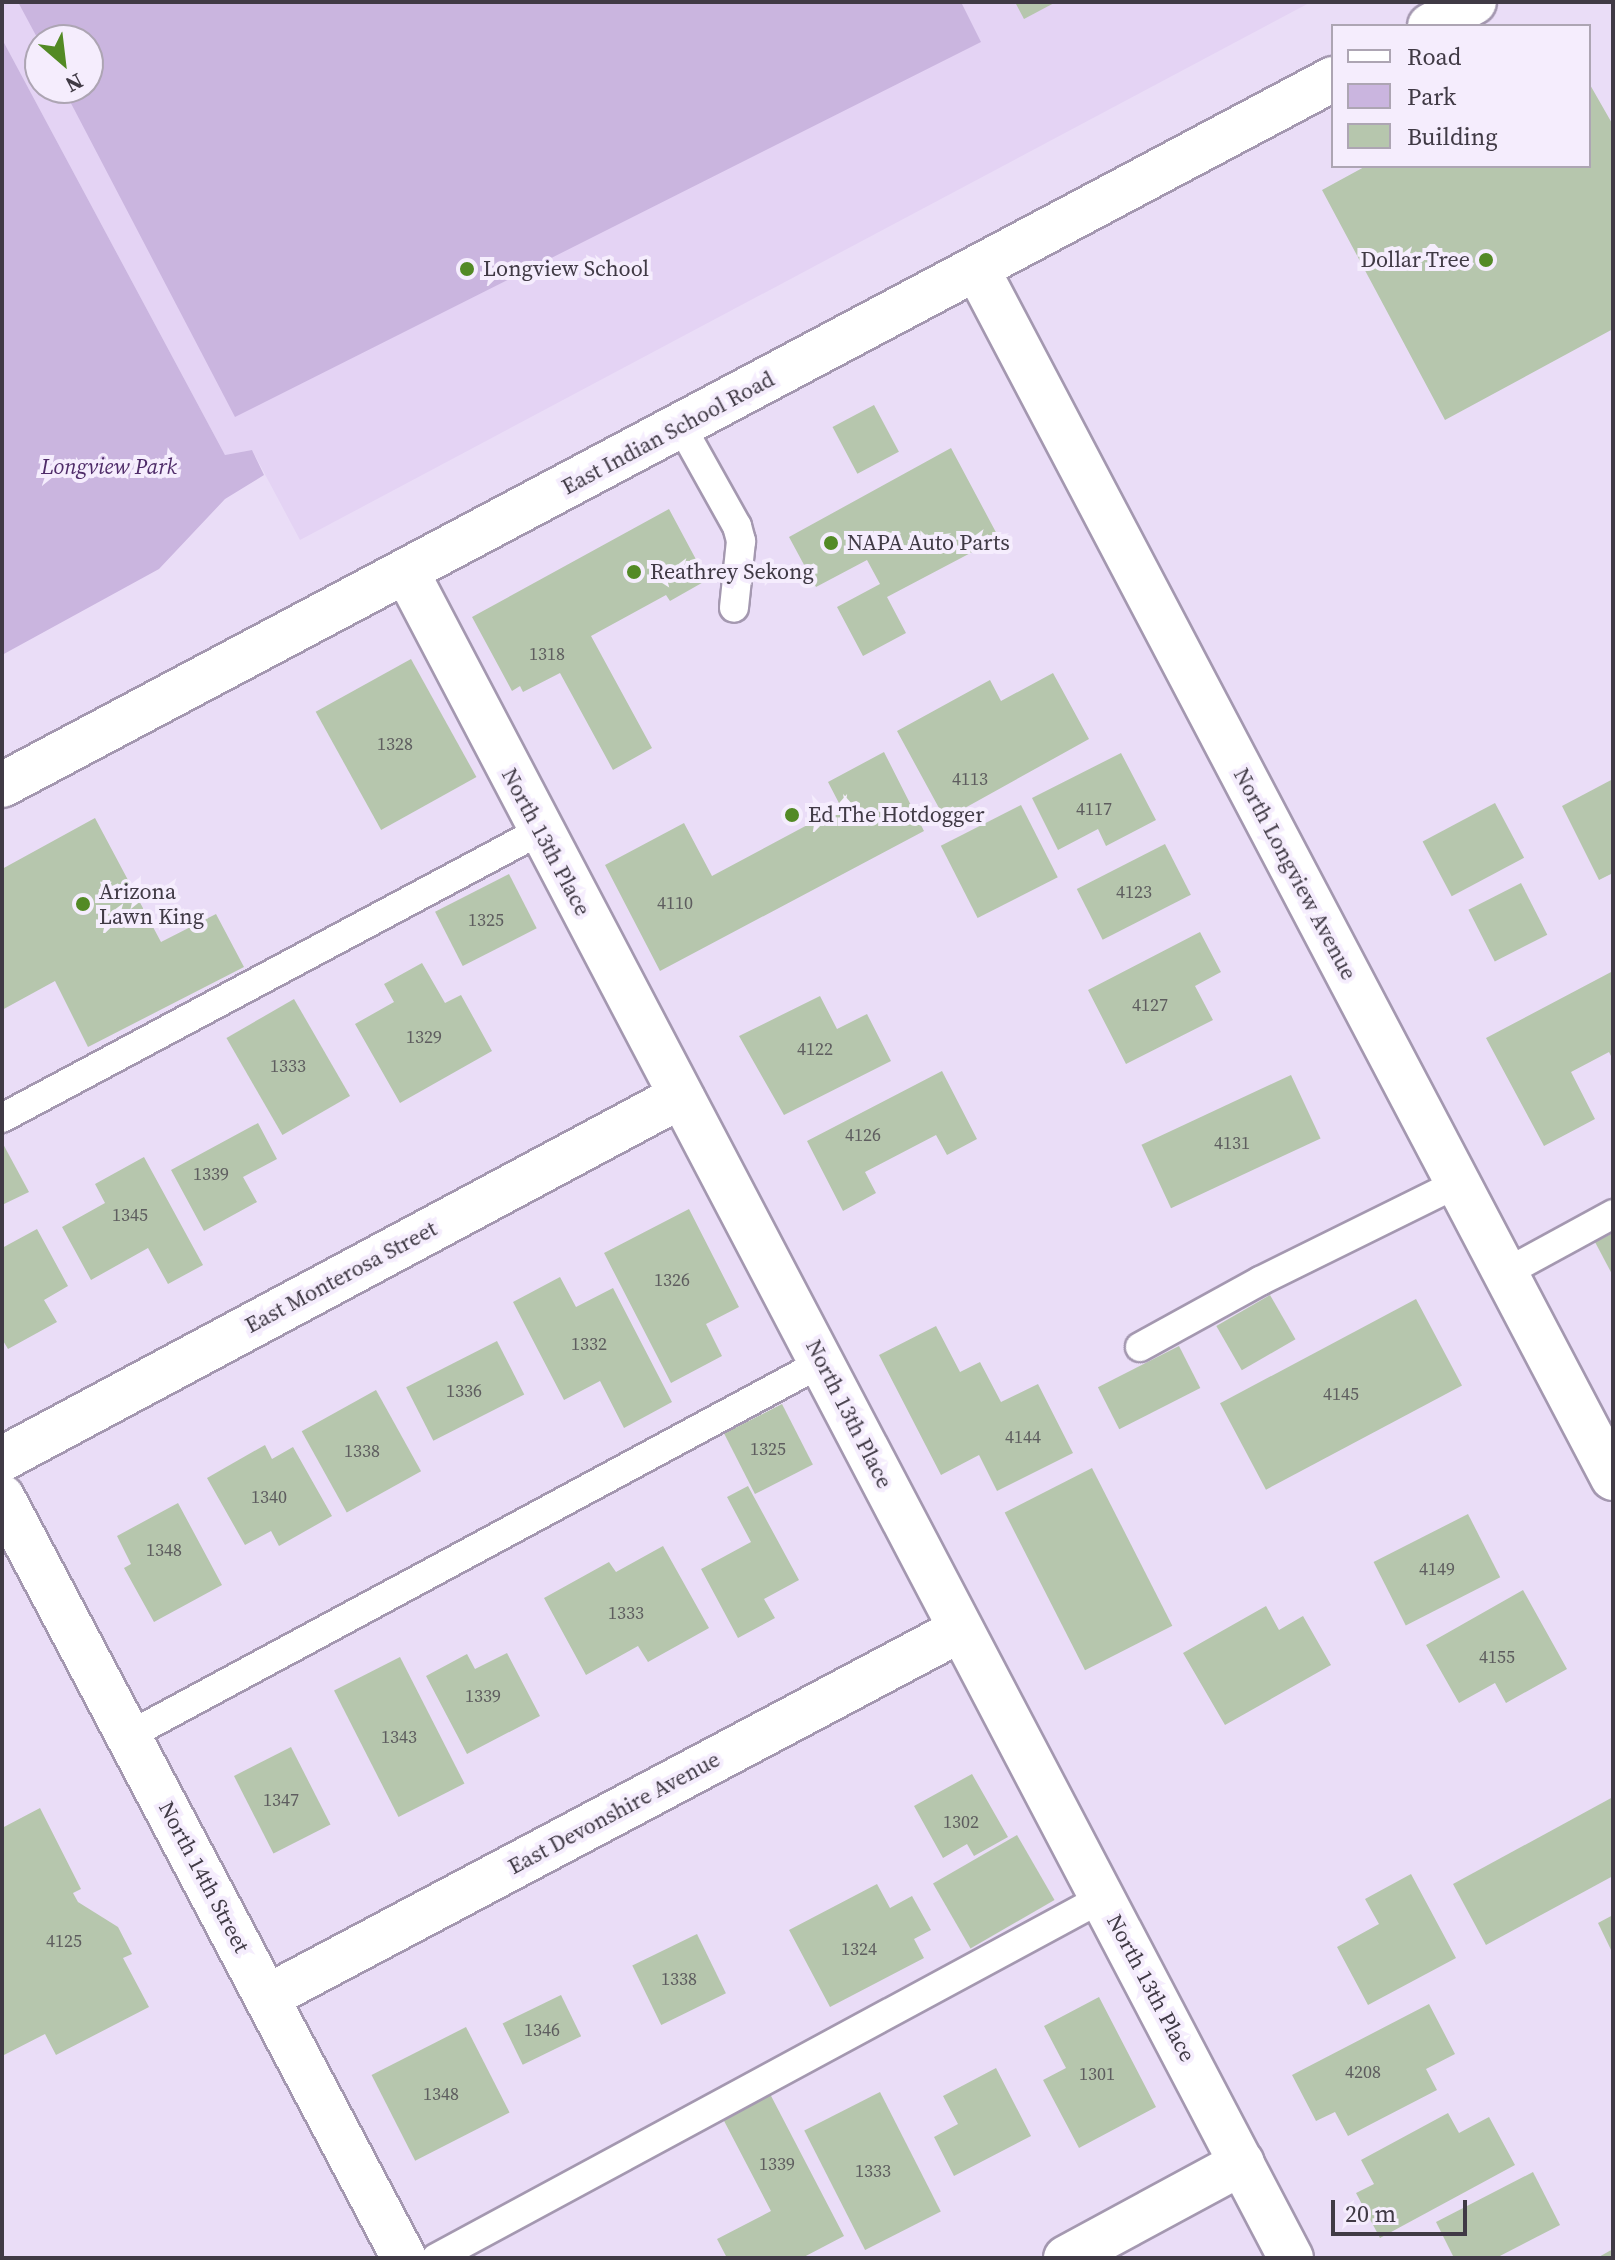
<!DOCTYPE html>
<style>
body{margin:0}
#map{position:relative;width:1615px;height:2260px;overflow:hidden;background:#eaddf7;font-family:"Source Serif 4",serif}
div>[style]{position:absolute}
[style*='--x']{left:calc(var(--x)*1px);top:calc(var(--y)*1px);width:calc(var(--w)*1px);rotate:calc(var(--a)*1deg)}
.built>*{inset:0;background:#e4d3f4}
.green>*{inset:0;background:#cab5df}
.building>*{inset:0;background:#b6c6ad;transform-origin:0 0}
.roads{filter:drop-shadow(2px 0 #a498b0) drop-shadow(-2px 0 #a498b0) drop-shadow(0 2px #a498b0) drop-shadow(0 -2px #a498b0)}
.service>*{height:28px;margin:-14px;padding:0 14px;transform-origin:14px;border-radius:14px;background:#fff}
.minor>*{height:44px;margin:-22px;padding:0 22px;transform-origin:22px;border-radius:22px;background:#fff}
.secondary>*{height:44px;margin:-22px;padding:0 22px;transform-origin:22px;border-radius:22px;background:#fff}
.dots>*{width:22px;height:22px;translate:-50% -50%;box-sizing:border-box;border:4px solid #f5edfd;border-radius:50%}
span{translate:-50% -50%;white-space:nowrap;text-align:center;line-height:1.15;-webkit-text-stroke:8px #f5edfd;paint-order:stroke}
.number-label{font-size:18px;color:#5e5d5f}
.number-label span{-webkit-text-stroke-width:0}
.poi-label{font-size:22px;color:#403a45}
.right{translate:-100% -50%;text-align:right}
.left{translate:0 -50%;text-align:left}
.street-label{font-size:22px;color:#403a45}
.park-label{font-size:22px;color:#4f2c69;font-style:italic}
.frame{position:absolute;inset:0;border:4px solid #403a45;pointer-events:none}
.legend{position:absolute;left:1331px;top:24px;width:260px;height:144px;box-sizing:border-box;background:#f5edfd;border:2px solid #ada5b3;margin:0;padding:10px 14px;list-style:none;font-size:24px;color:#403a45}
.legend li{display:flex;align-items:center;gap:16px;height:40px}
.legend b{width:40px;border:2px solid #ada5b3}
.north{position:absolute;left:24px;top:24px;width:80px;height:80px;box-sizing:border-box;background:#f5edfd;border:2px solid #ada5b3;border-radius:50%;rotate:152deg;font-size:22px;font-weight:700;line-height:32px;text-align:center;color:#403a45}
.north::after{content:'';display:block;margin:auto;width:28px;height:36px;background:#538a25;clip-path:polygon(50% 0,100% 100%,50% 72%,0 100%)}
.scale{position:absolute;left:1331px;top:2200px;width:136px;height:36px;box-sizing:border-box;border:4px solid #403a45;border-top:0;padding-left:10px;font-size:24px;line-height:28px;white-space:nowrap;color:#403a45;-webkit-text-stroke:6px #f5edfd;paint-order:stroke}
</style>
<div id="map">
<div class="built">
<i style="clip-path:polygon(evenodd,2px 2px,1311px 2px,300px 540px,252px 450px,225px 455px,2px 39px,2px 2px,40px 40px,88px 40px,88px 88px,40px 88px,40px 40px)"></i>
</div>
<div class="green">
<i style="clip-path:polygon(18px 2px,961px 2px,981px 42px,235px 417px,63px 88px,88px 88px,88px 40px,40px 43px)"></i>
<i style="clip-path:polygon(2px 39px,225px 455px,252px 450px,264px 475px,225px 499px,159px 569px,2px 655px)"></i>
</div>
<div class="building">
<i style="clip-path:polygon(1015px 2px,1056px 2px,1024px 19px)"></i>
<i style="clip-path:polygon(1589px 83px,1613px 125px,1613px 329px,1445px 420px,1322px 190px,1366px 166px,1589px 166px)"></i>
<i style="left:874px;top:405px;width:53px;height:47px;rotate:62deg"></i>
<i style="clip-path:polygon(951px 448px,999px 538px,887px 597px,906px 633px,863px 656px,837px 607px,880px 584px,867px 560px,816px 587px,789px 537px)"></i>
<i style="clip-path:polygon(669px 509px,707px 580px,670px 601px,666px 595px,591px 636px,652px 748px,613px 770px,560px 673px,523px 692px,520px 686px,512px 691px,472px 617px)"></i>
<i style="left:411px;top:659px;width:135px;height:109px;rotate:61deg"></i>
<i style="clip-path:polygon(1053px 673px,1089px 739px,945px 819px,897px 731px,990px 680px,1001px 701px)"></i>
<i style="clip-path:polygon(884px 752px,924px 831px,660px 971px,605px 865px,684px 823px,712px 876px,841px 807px,828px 782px)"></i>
<i style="clip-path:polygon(1121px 753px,1156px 820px,1106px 846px,1098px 829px,1058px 850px,1032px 798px)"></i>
<i style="clip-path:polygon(1613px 779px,1613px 873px,1599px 880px,1562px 806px)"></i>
<i style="left:1495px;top:803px;width:62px;height:82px;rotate:62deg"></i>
<i style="left:1021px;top:805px;width:81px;height:90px;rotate:63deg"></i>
<i style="clip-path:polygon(95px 818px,161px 942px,216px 914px,244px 967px,88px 1047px,55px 981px,2px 1010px,2px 869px)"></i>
<i style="left:1165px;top:844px;width:57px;height:99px;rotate:63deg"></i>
<i style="left:509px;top:874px;width:61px;height:83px;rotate:63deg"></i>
<i style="left:1521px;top:883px;width:58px;height:59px;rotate:63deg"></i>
<i style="clip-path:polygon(1200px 932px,1221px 972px,1195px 986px,1213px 1020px,1126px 1064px,1088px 990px)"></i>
<i style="clip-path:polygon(422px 963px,445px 1003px,461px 995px,492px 1051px,400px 1103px,355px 1024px,394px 1002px,384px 984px)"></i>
<i style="clip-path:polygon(1613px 971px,1613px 1060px,1609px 1052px,1571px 1072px,1595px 1119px,1544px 1146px,1486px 1038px)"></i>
<i style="clip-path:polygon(820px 996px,837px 1029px,867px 1014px,891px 1061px,784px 1115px,739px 1036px)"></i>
<i style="left:294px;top:999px;width:112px;height:78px;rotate:60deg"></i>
<i style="clip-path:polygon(942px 1071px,977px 1139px,947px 1155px,936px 1135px,865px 1172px,876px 1193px,843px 1211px,807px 1141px)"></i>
<i style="left:1291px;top:1075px;width:70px;height:165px;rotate:65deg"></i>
<i style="clip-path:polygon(258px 1123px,277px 1159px,243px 1177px,257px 1202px,204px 1231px,171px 1170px)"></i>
<i style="clip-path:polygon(2px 1142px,29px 1192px,4px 1204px,2px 1200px)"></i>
<i style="clip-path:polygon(144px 1157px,203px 1265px,168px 1284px,148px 1248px,91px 1280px,62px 1227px,105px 1203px,95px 1184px)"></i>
<i style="clip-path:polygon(689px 1209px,739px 1307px,706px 1324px,722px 1356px,671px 1383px,604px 1253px)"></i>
<i style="clip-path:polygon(37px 1229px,68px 1286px,44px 1300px,57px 1322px,8px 1349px,2px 1339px,2px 1248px)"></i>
<i style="clip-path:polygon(1613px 1233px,1613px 1276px,1595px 1242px)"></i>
<i style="clip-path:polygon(560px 1277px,576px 1307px,613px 1288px,672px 1402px,624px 1428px,600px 1381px,564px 1400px,513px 1302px)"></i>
<i style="left:1270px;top:1295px;width:51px;height:62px;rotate:60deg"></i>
<i style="left:1416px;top:1299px;width:98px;height:222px;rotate:62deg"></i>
<i style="clip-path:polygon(936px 1326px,960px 1372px,980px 1362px,1001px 1402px,1038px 1384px,1073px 1453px,997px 1491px,979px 1455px,941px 1475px,879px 1355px)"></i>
<i style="left:497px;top:1341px;width:60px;height:102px;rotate:63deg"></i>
<i style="left:1179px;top:1346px;width:47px;height:91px;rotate:63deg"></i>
<i style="left:376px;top:1390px;width:93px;height:85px;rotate:61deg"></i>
<i style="left:782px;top:1404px;width:68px;height:65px;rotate:63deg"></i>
<i style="clip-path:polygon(265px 1445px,272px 1459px,293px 1447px,332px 1516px,279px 1546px,271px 1531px,245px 1545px,207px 1478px)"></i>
<i style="left:1092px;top:1468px;width:177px;height:98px;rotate:63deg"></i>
<i style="clip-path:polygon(748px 1486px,799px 1580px,764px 1599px,775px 1618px,738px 1638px,701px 1569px,751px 1542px,727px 1497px)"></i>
<i style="clip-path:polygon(178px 1503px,222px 1585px,154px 1622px,124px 1568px,131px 1564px,117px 1536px)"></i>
<i style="left:1468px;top:1514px;width:71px;height:106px;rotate:63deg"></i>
<i style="clip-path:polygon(663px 1546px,709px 1628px,648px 1662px,638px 1646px,586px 1675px,544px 1598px,609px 1562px,616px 1572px)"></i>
<i style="clip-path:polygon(1523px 1590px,1567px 1669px,1506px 1703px,1495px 1683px,1459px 1703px,1426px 1645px)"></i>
<i style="clip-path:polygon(1266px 1606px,1279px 1630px,1303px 1616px,1331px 1665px,1225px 1725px,1183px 1653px)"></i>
<i style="clip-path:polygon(507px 1653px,540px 1716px,467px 1754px,426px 1676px,467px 1654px,475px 1669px)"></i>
<i style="left:400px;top:1657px;width:142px;height:74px;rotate:63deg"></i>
<i style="left:291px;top:1747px;width:87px;height:64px;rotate:63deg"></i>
<i style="clip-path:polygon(972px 1774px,1008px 1837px,974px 1856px,967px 1844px,943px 1858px,914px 1806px)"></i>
<i style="clip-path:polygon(1613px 1797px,1613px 1876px,1486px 1945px,1453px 1884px)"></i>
<i style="clip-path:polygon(40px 1808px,81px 1889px,73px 1893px,78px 1902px,118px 1927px,132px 1954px,123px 1958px,149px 2007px,56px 2055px,45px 2034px,2px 2056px,2px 1828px)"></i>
<i style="left:1017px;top:1835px;width:75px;height:97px;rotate:60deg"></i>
<i style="clip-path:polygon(1411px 1874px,1456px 1958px,1368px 2005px,1337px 1947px,1379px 1924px,1365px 1899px)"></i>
<i style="clip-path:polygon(877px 1884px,890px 1908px,912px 1896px,931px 1930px,914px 1939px,924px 1958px,830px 2007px,789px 1930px)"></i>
<i style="clip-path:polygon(1613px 1915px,1613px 1954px,1598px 1923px)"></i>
<i style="left:697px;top:1934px;width:66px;height:72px;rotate:64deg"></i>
<i style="left:561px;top:1995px;width:46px;height:65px;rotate:64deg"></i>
<i style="clip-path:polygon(1099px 1997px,1156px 2107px,1079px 2148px,1043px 2080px,1066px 2068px,1044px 2026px)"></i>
<i style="clip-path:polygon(1429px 2004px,1455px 2054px,1426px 2069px,1437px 2090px,1348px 2136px,1335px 2112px,1316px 2121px,1292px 2075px)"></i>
<i style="left:466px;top:2027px;width:96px;height:106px;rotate:63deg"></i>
<i style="clip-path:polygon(996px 2068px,1031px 2136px,954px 2176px,934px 2137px,958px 2124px,943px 2096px)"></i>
<i style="clip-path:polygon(769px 2092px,844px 2236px,802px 2258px,727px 2258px,717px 2239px,771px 2211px,722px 2117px)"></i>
<i style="left:880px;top:2092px;width:134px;height:85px;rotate:63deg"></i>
<i style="clip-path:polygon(1448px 2113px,1459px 2133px,1489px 2117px,1515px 2165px,1380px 2238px,1356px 2193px,1374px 2184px,1361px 2160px)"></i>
<i style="clip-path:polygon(1533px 2172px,1560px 2225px,1496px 2258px,1454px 2258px,1436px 2222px)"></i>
<i style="clip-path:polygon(1613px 2249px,1613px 2258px,1597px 2258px)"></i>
</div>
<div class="roads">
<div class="service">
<i style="--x:681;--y:426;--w:115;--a:60.8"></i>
<i style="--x:737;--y:526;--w:16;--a:75"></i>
<i style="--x:741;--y:541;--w:67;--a:96"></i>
<i style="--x:2;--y:1118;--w:610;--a:-28.08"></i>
<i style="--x:1505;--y:1273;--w:123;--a:-28.6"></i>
<i style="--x:1140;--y:1347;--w:137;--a:-28.8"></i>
<i style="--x:1260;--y:1281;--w:221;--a:-26.3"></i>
<i style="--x:128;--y:1736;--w:789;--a:-28.29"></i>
<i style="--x:436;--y:2258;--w:759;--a:-28.39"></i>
</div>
<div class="minor">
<i style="--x:977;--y:269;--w:1366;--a:62.25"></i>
<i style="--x:406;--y:571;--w:1905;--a:62.32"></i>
<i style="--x:2;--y:1459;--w:770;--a:-28.13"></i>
<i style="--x:2;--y:1497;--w:861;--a:62.15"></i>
<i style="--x:269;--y:1996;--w:782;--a:-27.91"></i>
<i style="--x:1066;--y:2258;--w:200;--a:-28.4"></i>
</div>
<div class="secondary">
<i style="--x:1430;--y:26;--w:50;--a:-28.6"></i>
<i style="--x:2;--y:785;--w:1507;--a:-27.94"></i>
</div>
</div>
<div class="dots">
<i style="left:1486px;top:260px;background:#538a25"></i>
<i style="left:467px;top:269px;background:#538a25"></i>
<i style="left:831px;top:543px;background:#538a25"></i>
<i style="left:634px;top:572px;background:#538a25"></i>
<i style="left:792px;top:815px;background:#538a25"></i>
<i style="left:83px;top:904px;background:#538a25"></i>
</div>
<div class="number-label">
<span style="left:547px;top:654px">1318</span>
<span style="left:395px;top:744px">1328</span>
<span style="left:970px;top:779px">4113</span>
<span style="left:1094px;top:809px">4117</span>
<span style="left:1134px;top:892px">4123</span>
<span style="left:675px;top:903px">4110</span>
<span style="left:486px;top:920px">1325</span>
<span style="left:1150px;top:1005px">4127</span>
<span style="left:424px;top:1037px">1329</span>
<span style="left:815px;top:1049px">4122</span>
<span style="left:288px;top:1066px">1333</span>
<span style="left:863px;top:1135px">4126</span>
<span style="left:1232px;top:1143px">4131</span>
<span style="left:211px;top:1174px">1339</span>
<span style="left:130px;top:1215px">1345</span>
<span style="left:672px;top:1280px">1326</span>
<span style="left:589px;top:1344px">1332</span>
<span style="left:464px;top:1391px">1336</span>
<span style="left:1341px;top:1394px">4145</span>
<span style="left:1023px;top:1437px">4144</span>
<span style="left:768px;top:1449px">1325</span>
<span style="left:362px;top:1451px">1338</span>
<span style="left:269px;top:1497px">1340</span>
<span style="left:164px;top:1550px">1348</span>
<span style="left:1437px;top:1569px">4149</span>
<span style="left:626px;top:1613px">1333</span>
<span style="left:1497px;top:1657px">4155</span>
<span style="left:483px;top:1696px">1339</span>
<span style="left:399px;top:1737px">1343</span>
<span style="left:281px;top:1800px">1347</span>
<span style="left:961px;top:1822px">1302</span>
<span style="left:64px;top:1941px">4125</span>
<span style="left:859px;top:1949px">1324</span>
<span style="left:679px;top:1979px">1338</span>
<span style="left:542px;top:2030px">1346</span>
<span style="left:1363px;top:2072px">4208</span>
<span style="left:1097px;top:2074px">1301</span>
<span style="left:441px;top:2094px">1348</span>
<span style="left:777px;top:2164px">1339</span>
<span style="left:873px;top:2171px">1333</span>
</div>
<div class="poi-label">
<span class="right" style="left:1470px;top:260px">Dollar Tree</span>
<span class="left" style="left:483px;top:269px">Longview School</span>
<span class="left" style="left:847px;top:543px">NAPA Auto Parts</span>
<span class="left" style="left:650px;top:572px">Reathrey Sekong</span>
<span class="left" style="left:808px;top:815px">Ed The Hotdogger</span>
<span class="left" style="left:99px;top:904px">Arizona<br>Lawn King</span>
</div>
<div class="street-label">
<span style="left:668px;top:433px;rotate:-28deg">East Indian School Road</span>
<span style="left:546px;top:842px;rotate:62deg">North 13th Place</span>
<span style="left:1295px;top:874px;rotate:62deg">North Longview Avenue</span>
<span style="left:341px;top:1277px;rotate:-28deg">East Monterosa Street</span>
<span style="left:849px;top:1414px;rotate:63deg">North 13th Place</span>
<span style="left:614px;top:1813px;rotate:-28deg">East Devonshire Avenue</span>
<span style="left:204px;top:1877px;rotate:62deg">North 14th Street</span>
<span style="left:1151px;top:1988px;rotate:62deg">North 13th Place</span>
</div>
<div class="park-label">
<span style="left:109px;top:467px">Longview Park</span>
</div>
<div class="frame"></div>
<ul class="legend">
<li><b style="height:10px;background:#fff"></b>Road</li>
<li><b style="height:22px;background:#cab5df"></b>Park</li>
<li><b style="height:22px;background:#b6c6ad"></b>Building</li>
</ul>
<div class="north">N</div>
<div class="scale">20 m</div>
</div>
